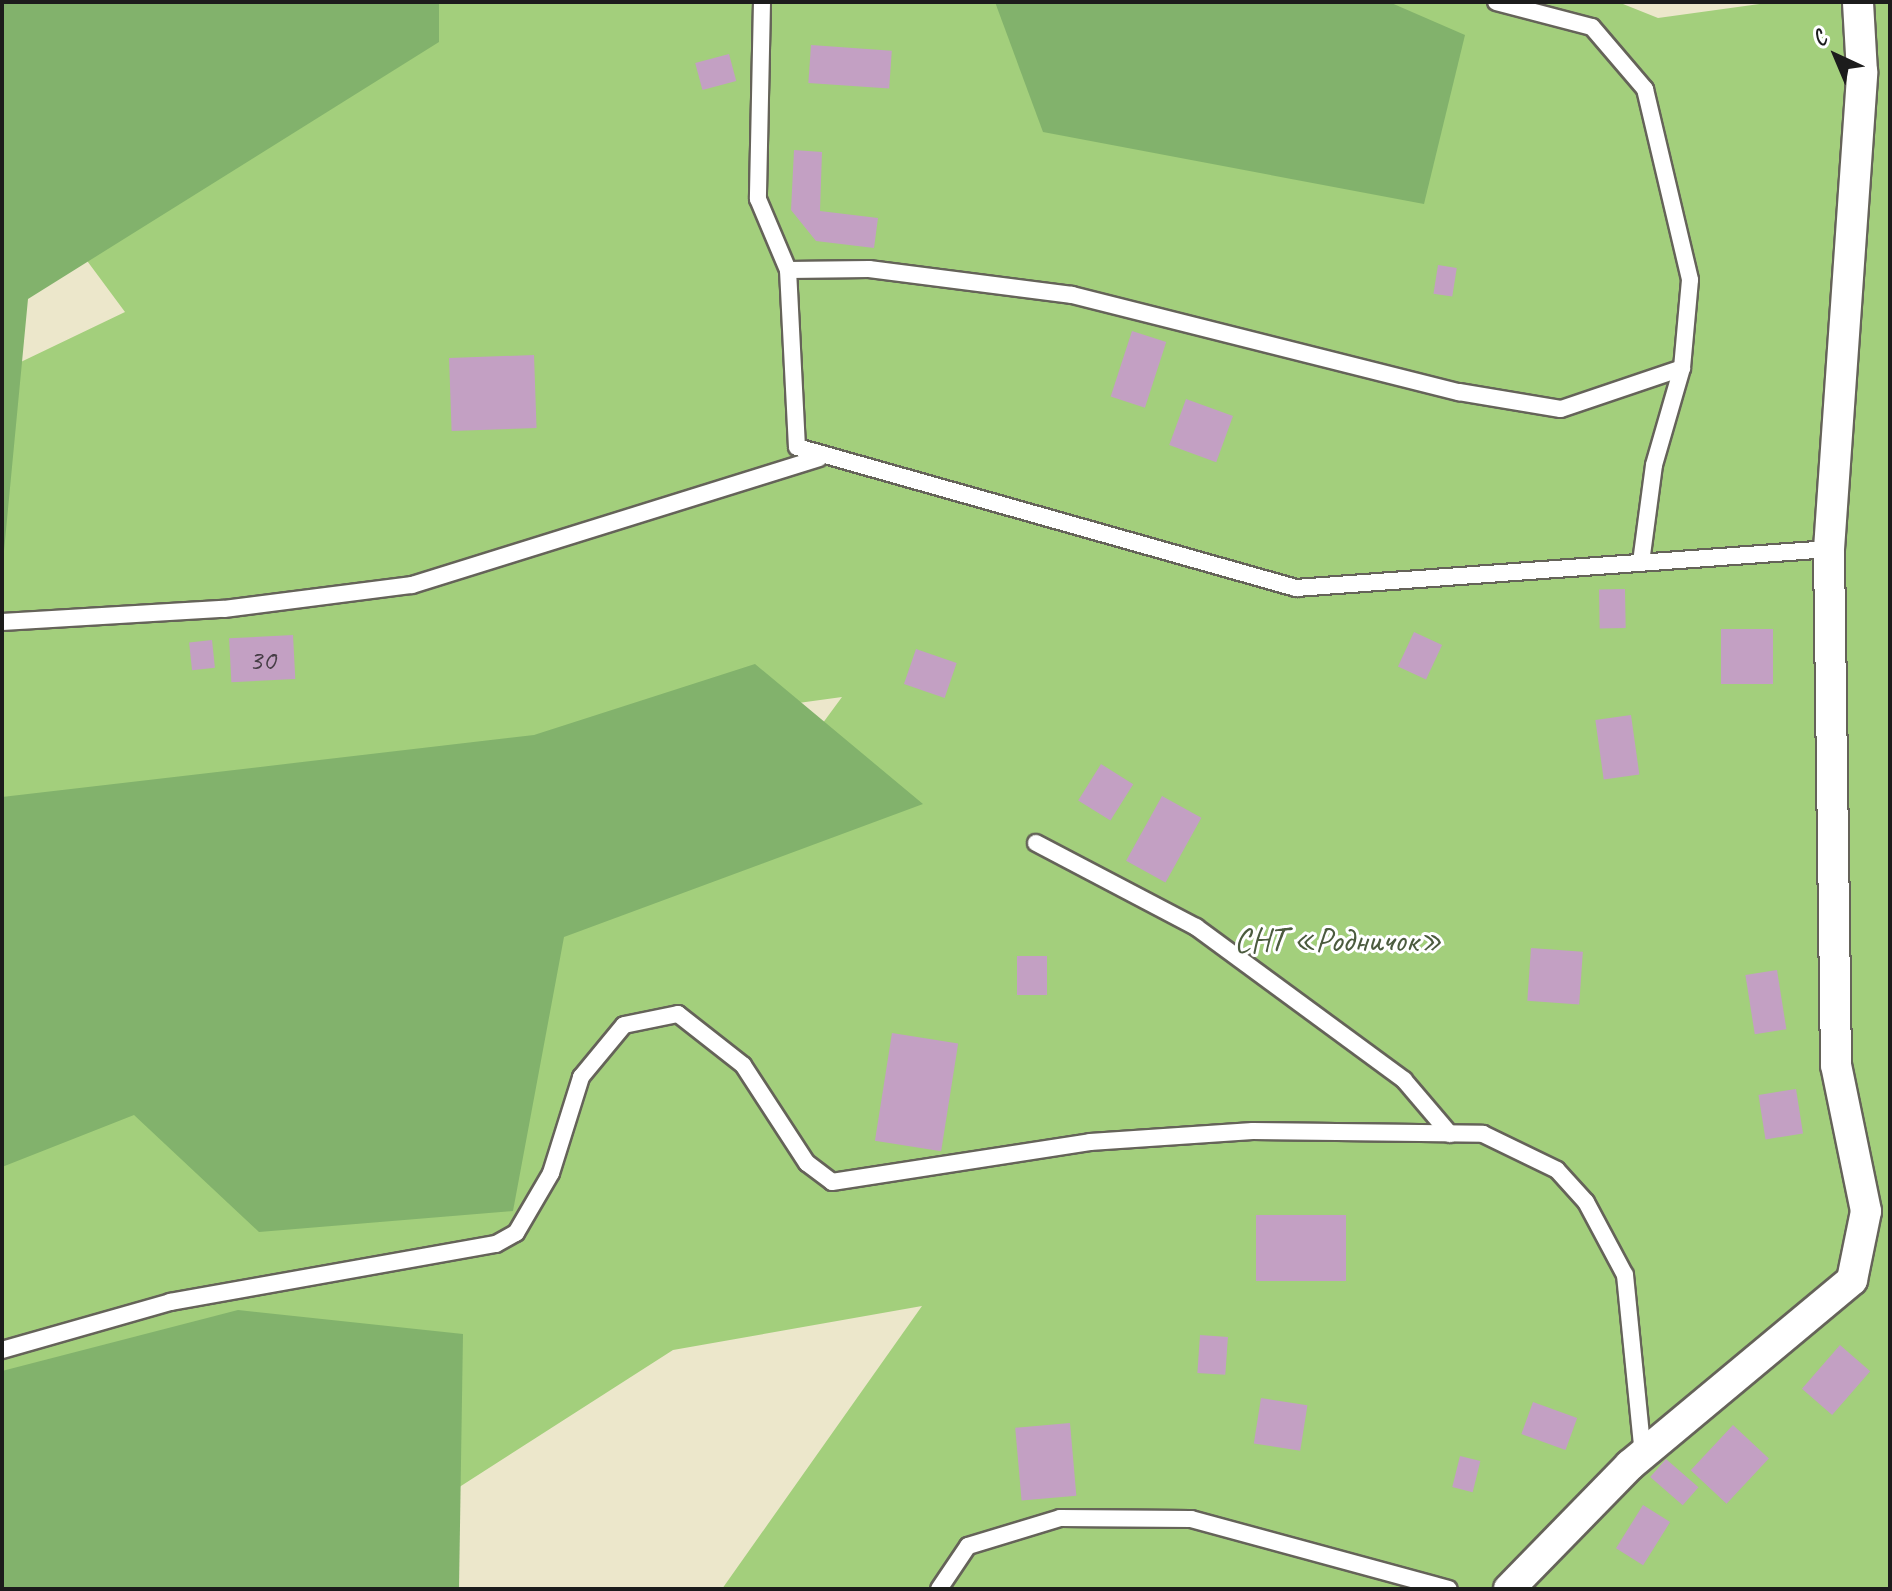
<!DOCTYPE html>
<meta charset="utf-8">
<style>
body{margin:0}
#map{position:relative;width:1892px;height:1591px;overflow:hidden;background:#ece7cb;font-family:Caveat,sans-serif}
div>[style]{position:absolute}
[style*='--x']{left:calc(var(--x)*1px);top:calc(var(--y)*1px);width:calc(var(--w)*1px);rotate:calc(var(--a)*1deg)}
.green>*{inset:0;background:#a3cf7c}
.forest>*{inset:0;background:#82b26c}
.building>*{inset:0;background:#c3a0c3;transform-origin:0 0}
.roads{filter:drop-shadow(2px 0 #656359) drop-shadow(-2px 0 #656359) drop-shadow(0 2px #656359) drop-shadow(0 -2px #656359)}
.service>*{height:16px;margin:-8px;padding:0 8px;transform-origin:8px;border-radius:8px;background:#fff}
.minor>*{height:30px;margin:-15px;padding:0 15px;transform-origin:15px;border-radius:15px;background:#fff}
span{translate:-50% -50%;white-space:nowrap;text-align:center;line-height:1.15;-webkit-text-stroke:6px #fff;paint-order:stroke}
.number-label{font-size:30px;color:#463d46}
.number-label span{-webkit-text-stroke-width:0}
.park-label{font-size:34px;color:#4b5b3e}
.frame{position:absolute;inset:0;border:4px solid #1c1c1c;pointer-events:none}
.north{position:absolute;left:1796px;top:16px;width:80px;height:80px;-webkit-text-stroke:6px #fff;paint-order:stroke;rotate:316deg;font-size:22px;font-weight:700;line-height:32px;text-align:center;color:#1c1c1c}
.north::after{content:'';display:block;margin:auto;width:28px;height:36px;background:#1c1c1c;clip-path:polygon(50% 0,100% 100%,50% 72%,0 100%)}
</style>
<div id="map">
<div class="green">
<i style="clip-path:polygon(2px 2px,1618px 2px,1658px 18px,1774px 2px,1890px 2px,1890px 1589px,722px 1589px,922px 1306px,673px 1350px,436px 1502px,2px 1589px,2px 1123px,747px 826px,842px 697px,2px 812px,2px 371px,125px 312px,2px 146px)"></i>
</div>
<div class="forest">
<i style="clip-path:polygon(2px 2px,439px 2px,439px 42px,28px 299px,2px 572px)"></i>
<i style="clip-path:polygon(995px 2px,1389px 2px,1465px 35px,1424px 204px,1043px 132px)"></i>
<i style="clip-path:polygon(755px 664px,923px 804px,564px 937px,513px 1211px,259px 1232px,134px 1115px,2px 1167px,2px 797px,534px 735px)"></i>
<i style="clip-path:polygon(238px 1310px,463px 1334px,459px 1589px,2px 1589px,2px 1371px)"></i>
</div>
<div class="building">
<i style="left:811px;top:45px;width:81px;height:38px;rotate:4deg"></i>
<i style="left:729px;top:54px;width:28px;height:35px;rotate:75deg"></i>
<i style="clip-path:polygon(794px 150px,822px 152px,820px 211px,878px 218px,874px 248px,816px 241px,791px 210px)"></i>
<i style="left:1438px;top:265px;width:19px;height:29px;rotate:9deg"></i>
<i style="left:1132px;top:331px;width:36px;height:69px;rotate:18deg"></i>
<i style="left:534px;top:355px;width:73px;height:85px;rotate:88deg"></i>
<i style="left:1186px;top:399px;width:50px;height:49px;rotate:20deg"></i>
<i style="left:1625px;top:589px;width:39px;height:26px;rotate:89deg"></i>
<i style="left:1773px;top:629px;width:55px;height:52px;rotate:90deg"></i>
<i style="left:1414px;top:632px;width:31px;height:38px;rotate:25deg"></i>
<i style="left:293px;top:635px;width:44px;height:64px;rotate:87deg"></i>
<i style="left:212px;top:640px;width:28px;height:23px;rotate:84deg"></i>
<i style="left:916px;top:649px;width:43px;height:37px;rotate:19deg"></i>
<i style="left:1631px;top:715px;width:60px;height:36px;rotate:82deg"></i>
<i style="left:1101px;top:764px;width:38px;height:43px;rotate:32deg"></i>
<i style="left:1162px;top:796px;width:45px;height:74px;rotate:29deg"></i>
<i style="left:1531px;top:948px;width:52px;height:53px;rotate:4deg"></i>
<i style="left:1047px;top:956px;width:39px;height:30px;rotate:90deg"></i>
<i style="left:1777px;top:970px;width:60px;height:32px;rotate:81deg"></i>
<i style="left:892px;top:1033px;width:67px;height:109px;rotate:9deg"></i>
<i style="left:1796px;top:1089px;width:45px;height:38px;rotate:81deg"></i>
<i style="left:1346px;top:1215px;width:66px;height:90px;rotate:90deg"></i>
<i style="left:1200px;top:1335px;width:28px;height:38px;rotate:4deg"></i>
<i style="left:1840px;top:1345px;width:40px;height:58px;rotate:41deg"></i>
<i style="left:1261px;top:1398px;width:47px;height:46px;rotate:9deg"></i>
<i style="left:1533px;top:1402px;width:47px;height:34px;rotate:20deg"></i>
<i style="left:1070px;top:1423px;width:73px;height:55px;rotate:85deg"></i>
<i style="left:1733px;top:1425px;width:49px;height:62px;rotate:43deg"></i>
<i style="left:1460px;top:1456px;width:21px;height:32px;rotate:14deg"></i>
<i style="left:1666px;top:1459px;width:43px;height:24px;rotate:41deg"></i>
<i style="left:1643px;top:1505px;width:32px;height:51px;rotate:32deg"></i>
</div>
<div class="roads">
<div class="service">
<i style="--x:762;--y:2;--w:197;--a:91.2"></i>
<i style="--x:758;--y:199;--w:77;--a:67.1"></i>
<i style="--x:788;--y:270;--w:177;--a:87.1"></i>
<i style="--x:797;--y:447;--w:519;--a:15.78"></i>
<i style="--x:1296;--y:588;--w:534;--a:-4.18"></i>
<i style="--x:1496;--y:2;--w:99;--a:14.6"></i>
<i style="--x:1592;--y:27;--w:82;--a:49.5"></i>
<i style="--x:1645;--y:89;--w:196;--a:76.7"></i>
<i style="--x:1690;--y:280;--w:88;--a:95.2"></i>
<i style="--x:1682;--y:368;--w:101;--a:106.1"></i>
<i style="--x:1654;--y:465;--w:98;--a:97.6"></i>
<i style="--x:788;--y:270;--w:81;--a:-0.7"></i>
<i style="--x:869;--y:269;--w:205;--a:7.3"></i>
<i style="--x:1072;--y:295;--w:399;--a:14.1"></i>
<i style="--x:1459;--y:392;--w:103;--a:9.5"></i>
<i style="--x:1561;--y:409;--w:128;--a:-18.7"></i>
<i style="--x:2;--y:622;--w:222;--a:-3.4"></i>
<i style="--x:224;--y:609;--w:190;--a:-7.3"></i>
<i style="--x:412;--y:585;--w:426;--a:-17.3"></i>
<i style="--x:1036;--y:843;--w:181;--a:27.7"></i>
<i style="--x:1196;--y:927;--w:258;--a:36.3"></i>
<i style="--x:1404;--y:1080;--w:71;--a:49.6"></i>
<i style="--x:2;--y:1350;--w:175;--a:-15.9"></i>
<i style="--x:170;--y:1302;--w:331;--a:-10.1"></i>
<i style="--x:496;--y:1244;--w:23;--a:-29"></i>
<i style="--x:516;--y:1233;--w:69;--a:-59.7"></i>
<i style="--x:551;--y:1173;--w:101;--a:-72.6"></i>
<i style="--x:581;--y:1077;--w:67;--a:-50.4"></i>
<i style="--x:624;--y:1025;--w:55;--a:-11.5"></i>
<i style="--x:678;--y:1014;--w:83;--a:38.1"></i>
<i style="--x:743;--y:1065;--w:117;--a:56.9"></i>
<i style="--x:807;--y:1163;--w:31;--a:37"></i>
<i style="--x:832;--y:1182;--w:261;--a:-8.8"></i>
<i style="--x:1090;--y:1142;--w:163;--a:-3.9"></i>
<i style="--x:1253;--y:1131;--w:230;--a:0.7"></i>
<i style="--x:1483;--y:1134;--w:82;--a:25.9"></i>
<i style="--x:1557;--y:1170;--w:43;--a:47.8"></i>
<i style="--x:1586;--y:1202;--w:83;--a:61.9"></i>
<i style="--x:1625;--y:1275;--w:180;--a:84.3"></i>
<i style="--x:939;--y:1589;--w:52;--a:-56"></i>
<i style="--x:968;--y:1546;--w:96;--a:-16.9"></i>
<i style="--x:1060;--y:1518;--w:131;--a:0.4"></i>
<i style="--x:1191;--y:1519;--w:267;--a:15.2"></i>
</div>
<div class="minor">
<i style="--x:1509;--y:1589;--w:173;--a:-45.7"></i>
<i style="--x:1630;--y:1465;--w:289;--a:-39.8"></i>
<i style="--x:1852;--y:1280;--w:70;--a:-78.5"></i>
<i style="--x:1866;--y:1211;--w:149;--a:-101.6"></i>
<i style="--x:1836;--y:1065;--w:516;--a:-90.78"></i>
<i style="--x:1829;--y:549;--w:478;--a:-86"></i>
<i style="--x:1862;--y:72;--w:70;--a:-93.3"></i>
</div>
</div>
<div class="number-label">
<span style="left:262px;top:659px">30</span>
</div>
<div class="park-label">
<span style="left:1338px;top:940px">СНТ «Родничок»</span>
</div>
<div class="frame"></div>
<div class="north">С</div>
</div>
